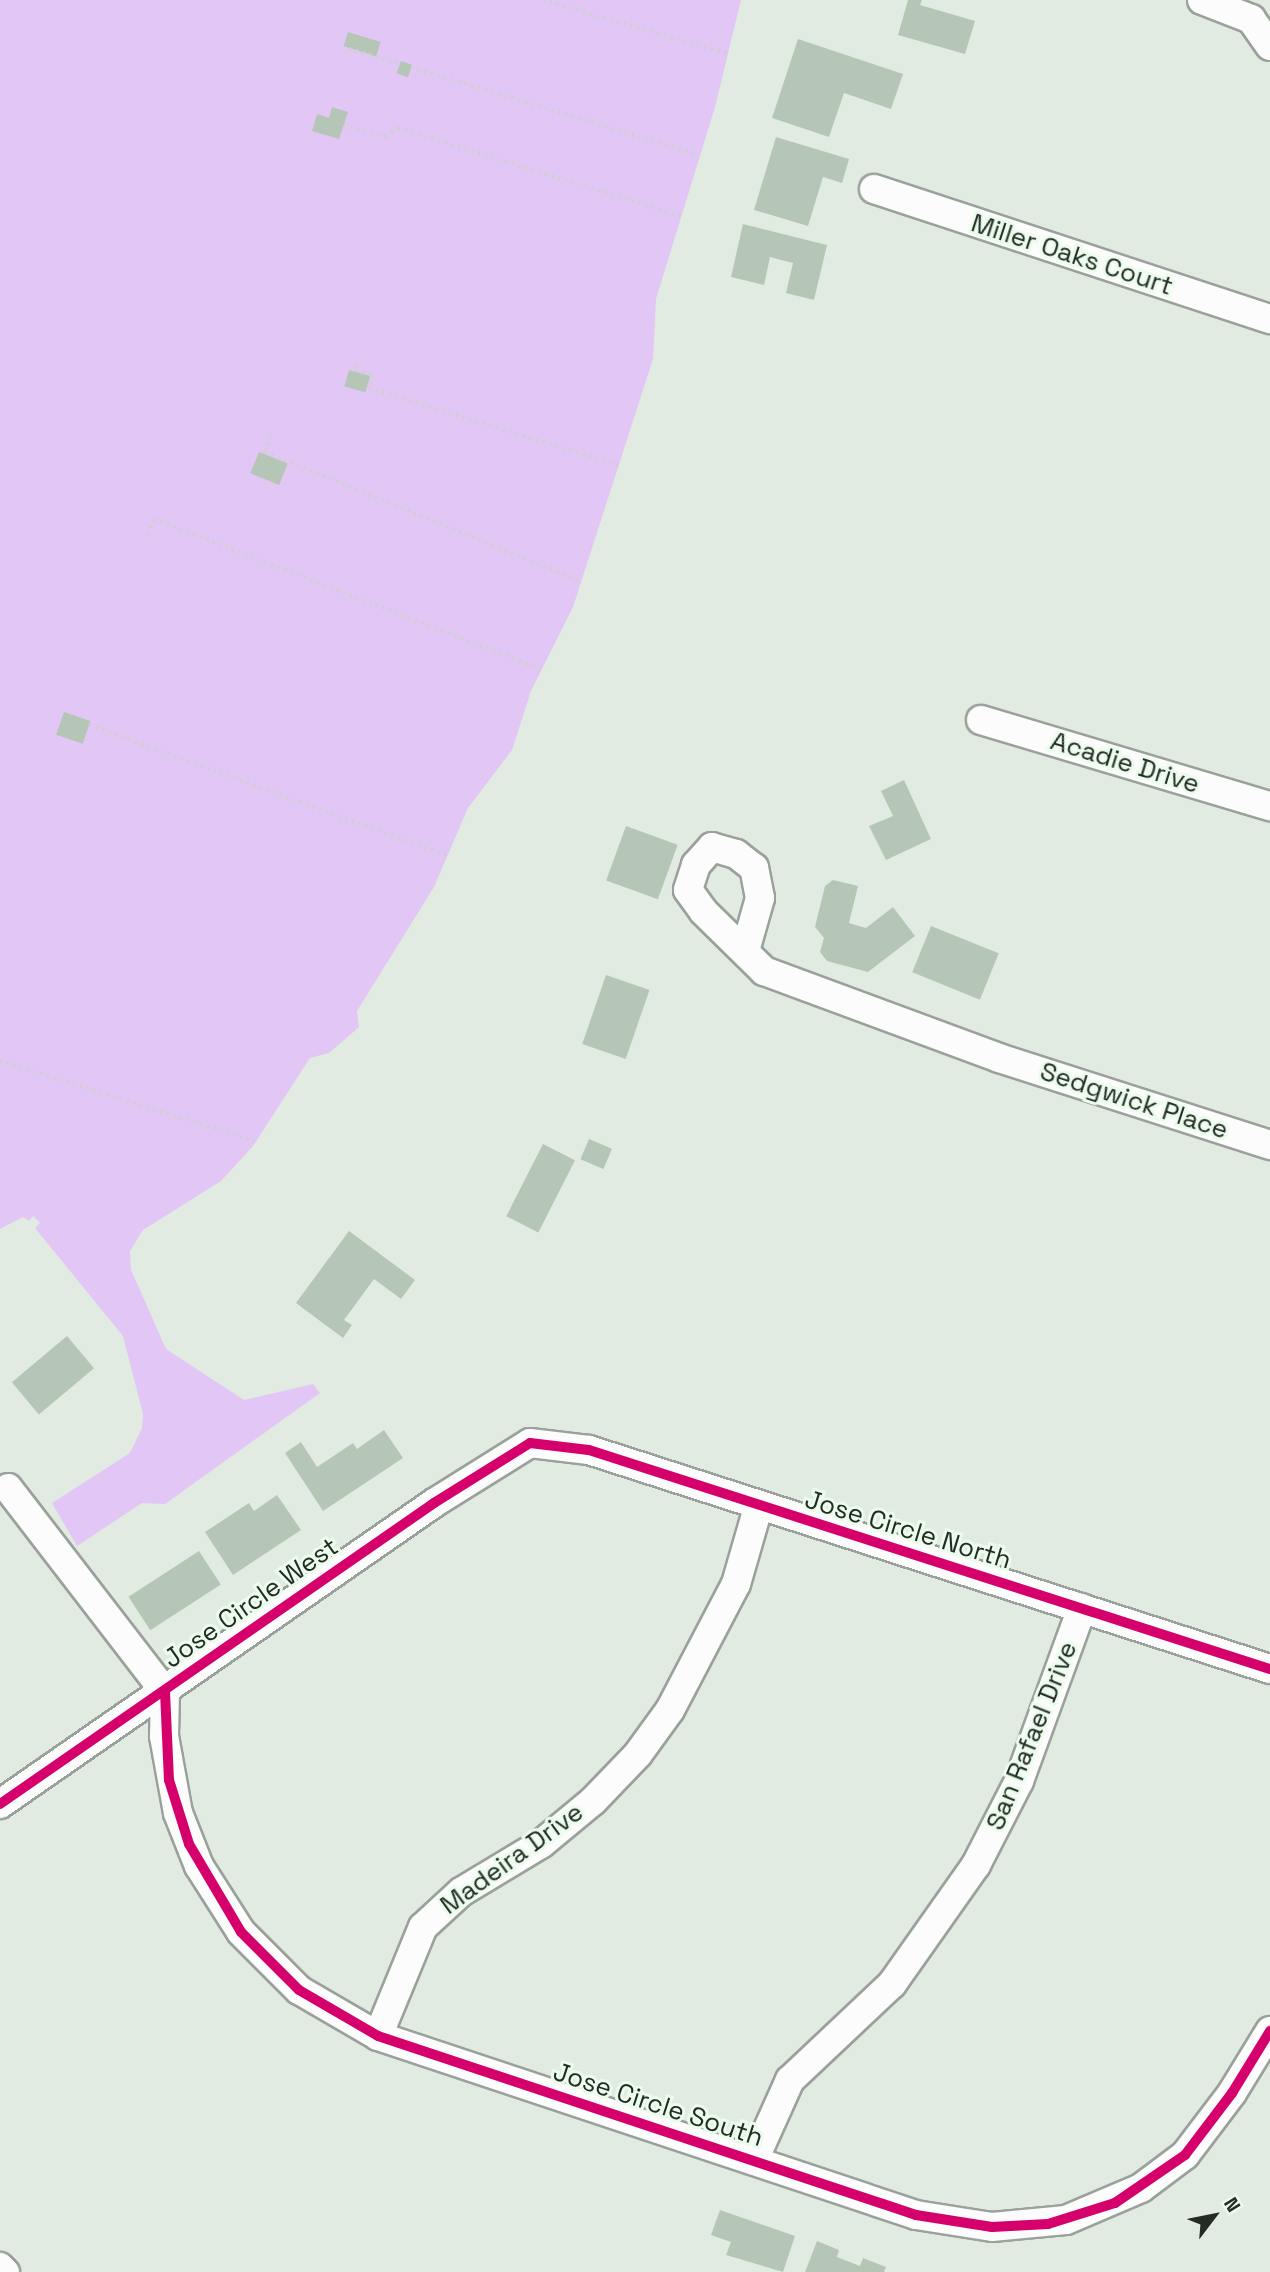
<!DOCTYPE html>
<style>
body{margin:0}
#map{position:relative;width:1270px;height:2272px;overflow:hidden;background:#e2ebe2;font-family:"Space Grotesk",sans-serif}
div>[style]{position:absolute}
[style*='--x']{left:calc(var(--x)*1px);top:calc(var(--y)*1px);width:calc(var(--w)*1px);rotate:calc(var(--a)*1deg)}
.water>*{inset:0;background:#e1c6f6}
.building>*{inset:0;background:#b5c6b6;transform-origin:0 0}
.path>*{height:3.5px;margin-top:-1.75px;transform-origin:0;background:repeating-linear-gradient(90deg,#ced1ce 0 2px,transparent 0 7px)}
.roads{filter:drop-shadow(2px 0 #9aa19a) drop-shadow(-2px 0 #9aa19a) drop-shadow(0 2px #9aa19a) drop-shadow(0 -2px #9aa19a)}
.minor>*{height:28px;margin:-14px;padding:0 14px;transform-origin:14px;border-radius:14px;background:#fbfcfb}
.cycleway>*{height:10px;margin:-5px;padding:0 5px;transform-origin:5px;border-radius:5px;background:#d6006c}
span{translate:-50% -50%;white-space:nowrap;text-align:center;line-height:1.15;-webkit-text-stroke:6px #ebfcec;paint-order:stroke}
.street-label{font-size:26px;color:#242a24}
.north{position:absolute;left:1179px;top:2181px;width:70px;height:70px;-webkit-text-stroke:5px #ebfcec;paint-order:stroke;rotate:58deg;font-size:19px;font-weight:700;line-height:28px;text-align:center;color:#242a24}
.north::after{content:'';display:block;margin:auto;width:24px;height:32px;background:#242a24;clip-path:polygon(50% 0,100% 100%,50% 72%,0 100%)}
</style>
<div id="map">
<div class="water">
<i style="clip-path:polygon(0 0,741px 0,715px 107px,656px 299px,653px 359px,573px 607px,531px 691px,512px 750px,468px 808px,434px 887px,357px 1011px,359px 1027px,329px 1053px,310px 1058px,253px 1146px,221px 1181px,143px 1230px,130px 1251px,131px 1270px,166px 1349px,244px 1400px,313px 1384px,320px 1393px,165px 1504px,142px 1503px,77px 1546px,52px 1503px,130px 1453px,142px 1428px,143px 1414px,123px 1336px,35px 1228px,40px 1223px,33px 1216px,29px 1221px,23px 1217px,0 1229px)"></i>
</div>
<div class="building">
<i style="clip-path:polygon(908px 0,922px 0,920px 5px,975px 21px,965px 54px,898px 35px)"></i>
<i style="left:348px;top:32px;width:34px;height:15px;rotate:17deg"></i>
<i style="clip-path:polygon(798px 39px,903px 74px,891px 109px,844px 93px,829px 137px,772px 118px)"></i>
<i style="left:401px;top:61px;width:12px;height:13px;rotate:20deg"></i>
<i style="clip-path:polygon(332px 107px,348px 112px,339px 139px,312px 131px,317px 114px,329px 118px)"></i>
<i style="clip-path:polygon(776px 137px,849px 159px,842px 183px,823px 177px,808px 226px,754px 210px)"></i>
<i style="clip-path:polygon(743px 224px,827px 245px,814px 300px,786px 293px,793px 263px,770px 257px,764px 285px,731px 277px)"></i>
<i style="left:349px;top:370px;width:22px;height:17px;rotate:16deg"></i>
<i style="left:259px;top:452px;width:31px;height:23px;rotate:22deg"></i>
<i style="left:64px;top:712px;width:28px;height:24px;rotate:19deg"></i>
<i style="clip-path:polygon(904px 780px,931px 839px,886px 860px,869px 826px,893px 816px,881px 791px)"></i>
<i style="left:626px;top:826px;width:55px;height:58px;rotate:20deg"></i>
<i style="clip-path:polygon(833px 880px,858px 886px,849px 923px,866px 928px,893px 907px,915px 936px,868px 972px,827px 961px,820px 952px,824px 938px,815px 927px,825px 886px)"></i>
<i style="left:931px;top:926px;width:73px;height:50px;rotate:22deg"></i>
<i style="left:606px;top:975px;width:46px;height:73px;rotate:19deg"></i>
<i style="left:589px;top:1139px;width:25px;height:22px;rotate:23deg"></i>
<i style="left:543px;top:1144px;width:36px;height:81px;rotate:27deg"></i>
<i style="clip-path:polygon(349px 1231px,415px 1280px,401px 1299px,374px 1279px,344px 1320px,352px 1325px,343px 1338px,296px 1303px)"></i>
<i style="left:67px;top:1336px;width:42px;height:72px;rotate:50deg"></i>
<i style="clip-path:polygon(384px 1430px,403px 1458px,323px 1511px,285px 1453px,301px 1442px,317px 1467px,353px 1443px,357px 1449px)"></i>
<i style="clip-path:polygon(277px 1495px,301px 1530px,233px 1575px,205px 1532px,249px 1503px,254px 1511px)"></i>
<i style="left:199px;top:1551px;width:40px;height:84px;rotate:57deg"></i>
<i style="clip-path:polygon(720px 2210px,795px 2236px,783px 2272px,726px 2255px,731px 2242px,711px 2235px)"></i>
<i style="clip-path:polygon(817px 2241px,839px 2250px,837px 2257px,860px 2266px,863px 2258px,886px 2267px,884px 2272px,805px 2272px)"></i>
</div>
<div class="path">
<i style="--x:543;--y:0;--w:191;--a:16.2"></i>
<i style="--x:349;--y:49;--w:52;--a:16.7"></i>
<i style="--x:411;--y:67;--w:301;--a:17"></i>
<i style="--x:344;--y:125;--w:43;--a:16.3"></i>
<i style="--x:385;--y:137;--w:16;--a:-35"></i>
<i style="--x:398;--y:128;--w:299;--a:17.3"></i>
<i style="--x:356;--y:365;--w:5;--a:101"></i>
<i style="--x:355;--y:370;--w:19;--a:16"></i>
<i style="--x:373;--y:375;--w:14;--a:107"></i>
<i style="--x:369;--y:388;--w:261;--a:17.2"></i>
<i style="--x:271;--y:436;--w:17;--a:111"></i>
<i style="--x:265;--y:452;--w:339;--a:22.3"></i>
<i style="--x:148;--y:535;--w:17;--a:-69"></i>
<i style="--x:154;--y:519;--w:415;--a:21.2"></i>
<i style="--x:89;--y:725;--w:381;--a:20"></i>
<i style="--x:0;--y:1061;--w:267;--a:17.4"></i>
</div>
<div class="roads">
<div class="minor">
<i style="--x:1202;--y:0;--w:53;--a:21.2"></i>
<i style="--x:1251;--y:19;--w:33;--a:55"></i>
<i style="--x:874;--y:189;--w:417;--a:18.2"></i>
<i style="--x:981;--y:720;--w:302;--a:16.6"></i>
<i style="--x:745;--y:951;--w:55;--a:-74.2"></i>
<i style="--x:760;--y:898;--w:31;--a:-101"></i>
<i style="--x:754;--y:868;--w:23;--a:-142"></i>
<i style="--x:736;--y:854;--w:25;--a:-164"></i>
<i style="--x:712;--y:847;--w:24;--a:132"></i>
<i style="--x:696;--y:865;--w:26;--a:108"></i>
<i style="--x:688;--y:890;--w:26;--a:54"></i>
<i style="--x:703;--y:911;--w:86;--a:44.5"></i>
<i style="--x:764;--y:971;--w:251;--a:20.3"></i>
<i style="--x:999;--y:1058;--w:285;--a:17.8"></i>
<i style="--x:8;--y:1488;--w:257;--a:52.4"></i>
<i style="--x:165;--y:1692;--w:44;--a:91.3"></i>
<i style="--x:164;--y:1736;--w:78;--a:79.7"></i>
<i style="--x:178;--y:1813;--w:57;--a:68.4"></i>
<i style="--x:199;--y:1866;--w:78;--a:57.5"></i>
<i style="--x:241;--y:1932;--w:82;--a:45"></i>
<i style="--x:299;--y:1990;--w:91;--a:30.2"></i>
<i style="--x:378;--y:2036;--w:567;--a:18.4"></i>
<i style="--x:916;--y:2215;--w:77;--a:9"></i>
<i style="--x:992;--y:2227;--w:74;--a:-5.4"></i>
<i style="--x:1066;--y:2220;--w:82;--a:-23.1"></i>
<i style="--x:1141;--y:2188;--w:55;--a:-36.9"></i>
<i style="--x:1185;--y:2155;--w:78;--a:-52.8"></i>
<i style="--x:1232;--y:2093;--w:73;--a:-58.5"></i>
<i style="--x:0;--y:1804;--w:528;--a:-34.74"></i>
<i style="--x:434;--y:1503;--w:113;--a:-32"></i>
<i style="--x:530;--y:1443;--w:59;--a:6.8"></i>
<i style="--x:589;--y:1450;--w:715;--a:17.83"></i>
<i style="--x:378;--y:2036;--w:118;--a:-67.6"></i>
<i style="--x:423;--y:1927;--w:52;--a:-42.6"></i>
<i style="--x:461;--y:1892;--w:93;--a:-31"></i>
<i style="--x:541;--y:1844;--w:67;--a:-39.6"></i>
<i style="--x:593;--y:1801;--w:65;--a:-46.2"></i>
<i style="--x:638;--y:1754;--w:54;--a:-54"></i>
<i style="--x:670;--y:1710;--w:142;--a:-62.4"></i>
<i style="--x:736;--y:1584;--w:79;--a:-73.9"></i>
<i style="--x:754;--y:2160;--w:88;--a:-65.8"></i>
<i style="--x:790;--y:2080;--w:140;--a:-43.3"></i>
<i style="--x:892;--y:1984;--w:146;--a:-54.8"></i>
<i style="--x:976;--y:1865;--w:94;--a:-62.9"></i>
<i style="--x:1019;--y:1781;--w:184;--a:-70"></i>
<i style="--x:0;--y:2267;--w:7;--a:45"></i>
</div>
</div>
<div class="cycleway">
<i style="--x:165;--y:1692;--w:88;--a:87.4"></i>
<i style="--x:169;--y:1780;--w:67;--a:72.6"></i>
<i style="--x:189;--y:1844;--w:102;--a:59.4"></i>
<i style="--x:241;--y:1932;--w:82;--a:45"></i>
<i style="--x:299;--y:1990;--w:91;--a:30.2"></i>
<i style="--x:378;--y:2036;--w:567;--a:18.4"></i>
<i style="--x:916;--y:2215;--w:77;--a:9"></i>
<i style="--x:992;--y:2227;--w:56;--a:-3.1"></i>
<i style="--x:1048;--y:2224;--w:70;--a:-17.4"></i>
<i style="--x:1115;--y:2203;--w:85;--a:-34.4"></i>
<i style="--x:1185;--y:2155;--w:78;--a:-52.8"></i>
<i style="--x:1232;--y:2093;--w:73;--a:-58.5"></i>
<i style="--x:0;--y:1804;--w:528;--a:-34.74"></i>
<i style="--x:434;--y:1503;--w:113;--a:-32"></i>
<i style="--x:530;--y:1443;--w:59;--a:6.8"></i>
<i style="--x:589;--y:1450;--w:715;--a:17.83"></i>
</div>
<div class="street-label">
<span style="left:1072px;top:255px;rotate:18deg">Miller Oaks Court</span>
<span style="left:1125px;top:763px;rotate:17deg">Acadie Drive</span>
<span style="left:1134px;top:1101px;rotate:18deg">Sedgwick Place</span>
<span style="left:908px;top:1530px;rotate:17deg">Jose Circle North</span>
<span style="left:251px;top:1603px;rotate:-35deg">Jose Circle West</span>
<span style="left:1032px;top:1736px;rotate:-68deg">San Rafael Drive</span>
<span style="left:512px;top:1859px;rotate:-36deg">Madeira Drive</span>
<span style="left:658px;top:2105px;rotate:18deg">Jose Circle South</span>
</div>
<div class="north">N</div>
</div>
